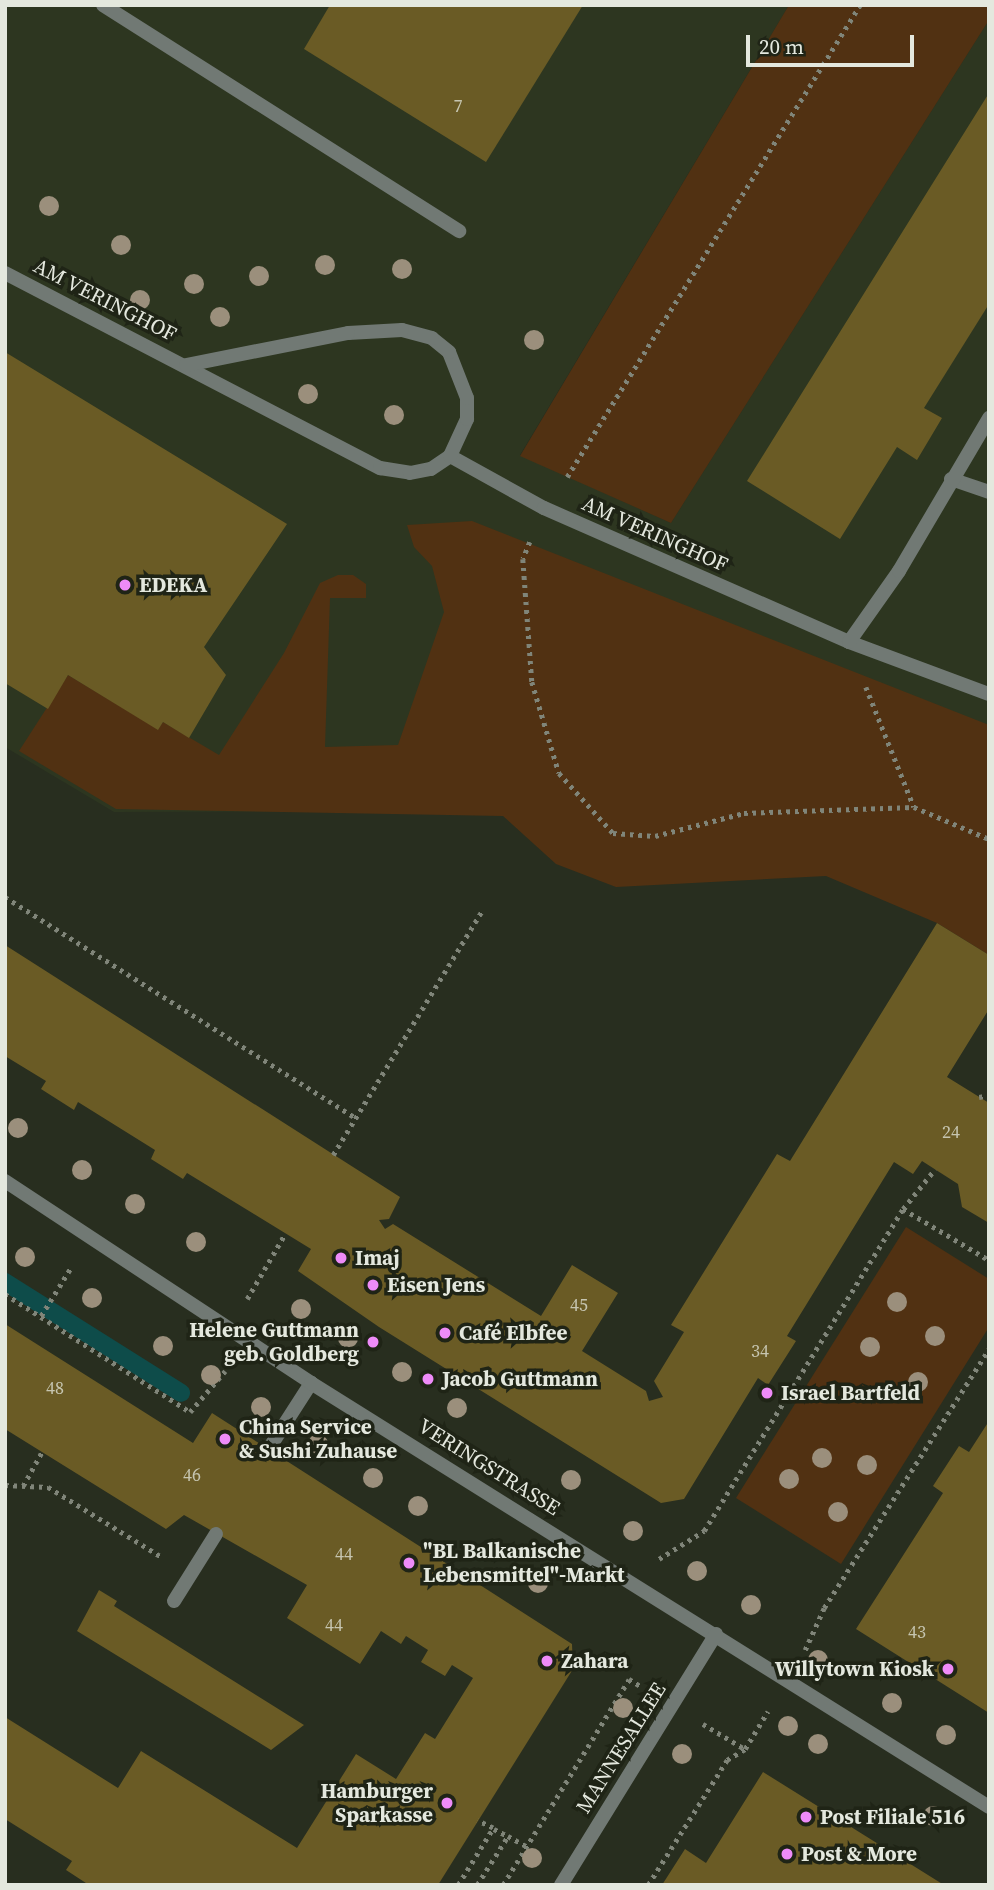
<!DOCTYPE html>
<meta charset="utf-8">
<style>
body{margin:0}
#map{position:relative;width:994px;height:1890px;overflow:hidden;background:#282e1f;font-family:"Source Serif 4",serif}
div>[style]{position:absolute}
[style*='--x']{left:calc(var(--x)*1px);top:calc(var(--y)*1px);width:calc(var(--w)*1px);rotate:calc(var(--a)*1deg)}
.built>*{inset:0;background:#2d3620}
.green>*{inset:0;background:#513112}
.stream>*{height:18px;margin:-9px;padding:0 9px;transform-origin:9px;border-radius:9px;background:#0e4c4a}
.building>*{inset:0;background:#6a5b25}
.path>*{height:4.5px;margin-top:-2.25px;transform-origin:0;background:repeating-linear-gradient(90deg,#808579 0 3.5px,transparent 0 8.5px)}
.lane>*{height:14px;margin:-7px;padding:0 7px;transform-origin:7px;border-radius:7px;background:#717974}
.street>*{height:14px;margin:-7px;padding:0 7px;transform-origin:7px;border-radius:7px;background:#717974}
.trees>*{width:20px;height:20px;margin:-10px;border-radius:50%;background:#9b8f7c}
.dots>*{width:19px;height:19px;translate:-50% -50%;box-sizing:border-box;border:4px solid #1f2416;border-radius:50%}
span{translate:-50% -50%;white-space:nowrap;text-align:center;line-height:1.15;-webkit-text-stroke:7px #1f2416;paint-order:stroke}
.number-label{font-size:18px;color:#c6c5b0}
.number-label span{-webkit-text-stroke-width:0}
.street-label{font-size:21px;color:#e4e8de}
.poi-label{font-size:21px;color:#e4e8de;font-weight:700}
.left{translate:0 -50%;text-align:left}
.right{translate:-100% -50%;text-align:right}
.frame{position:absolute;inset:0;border:7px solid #e4e8de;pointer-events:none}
.scale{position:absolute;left:746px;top:35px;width:168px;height:32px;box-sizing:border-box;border:4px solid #e4e8de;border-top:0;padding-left:9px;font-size:21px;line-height:24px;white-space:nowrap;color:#e4e8de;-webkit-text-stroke:5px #1f2416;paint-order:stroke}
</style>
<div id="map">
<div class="built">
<i style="clip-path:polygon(5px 5px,789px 5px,520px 455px,671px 523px,989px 20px,989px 746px,384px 811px,114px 812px,5px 747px)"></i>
</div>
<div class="green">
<i style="clip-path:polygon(789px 5px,989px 5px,989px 20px,671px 523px,520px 456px)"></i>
<i style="clip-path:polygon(472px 521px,989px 725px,989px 955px,937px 923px,826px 876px,616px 887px,556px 864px,503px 816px,116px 809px,19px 751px,68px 675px,158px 729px,163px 722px,219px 755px,284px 653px,320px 583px,338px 575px,353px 575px,366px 584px,366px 598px,330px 598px,325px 747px,398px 745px,444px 612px,432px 566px,414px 547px,407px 525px)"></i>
<i style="clip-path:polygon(906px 1227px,989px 1279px,989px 1327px,841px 1564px,736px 1498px)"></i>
</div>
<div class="stream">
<i style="--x:5;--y:1282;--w:208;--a:32.2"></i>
</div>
<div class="building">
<i style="clip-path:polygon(330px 5px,583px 5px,486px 162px,304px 49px)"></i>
<i style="clip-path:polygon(989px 93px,989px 304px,924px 408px,942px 418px,917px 460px,897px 447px,840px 539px,747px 481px)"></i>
<i style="clip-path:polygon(5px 352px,287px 524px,204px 647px,226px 675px,189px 738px,163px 722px,158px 730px,68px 675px,48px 709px,5px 683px)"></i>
<i style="clip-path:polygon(937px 923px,989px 955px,989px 1009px,947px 1077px,989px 1103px,989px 1223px,962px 1207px,958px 1184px,922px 1161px,913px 1174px,894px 1162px,787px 1336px,796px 1341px,768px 1385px,758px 1378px,684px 1499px,661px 1503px,379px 1327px,298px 1271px,311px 1249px,187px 1173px,183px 1179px,151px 1159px,155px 1150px,78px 1102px,74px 1110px,41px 1089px,46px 1081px,5px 1056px,5px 945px,400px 1197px,389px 1219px,379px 1220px,385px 1229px,393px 1224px,541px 1316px,572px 1265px,618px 1293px,582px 1351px,646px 1391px,649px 1401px,663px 1397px,654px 1381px,684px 1332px,671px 1325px,777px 1154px,790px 1161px)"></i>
<i style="clip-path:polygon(5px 1324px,193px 1443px,212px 1413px,572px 1644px,573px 1669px,438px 1885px,89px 1885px,66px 1870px,72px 1861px,5px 1819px,5px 1717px,118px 1788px,141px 1751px,297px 1848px,356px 1754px,396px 1779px,425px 1733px,435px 1739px,473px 1678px,452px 1665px,445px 1676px,421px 1662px,428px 1650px,406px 1636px,401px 1644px,381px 1631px,360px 1664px,287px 1618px,307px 1585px,184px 1515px,166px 1529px,5px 1429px)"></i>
<i style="clip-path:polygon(989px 1421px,989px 1713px,856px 1629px,943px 1493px,933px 1486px,959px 1446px,969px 1452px)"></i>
<i style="clip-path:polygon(99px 1590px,117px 1601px,114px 1606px,304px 1725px,271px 1750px,77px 1631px)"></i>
<i style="clip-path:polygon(763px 1772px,936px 1880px,944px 1885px,662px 1885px,685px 1849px,706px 1863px)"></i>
</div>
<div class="path">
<i style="--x:567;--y:477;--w:556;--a:-58.17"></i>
<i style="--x:530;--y:542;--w:18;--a:112"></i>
<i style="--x:523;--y:559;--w:123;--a:85.8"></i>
<i style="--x:532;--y:682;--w:95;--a:73.5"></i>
<i style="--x:559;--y:773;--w:81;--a:48"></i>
<i style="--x:613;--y:833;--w:42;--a:4.1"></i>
<i style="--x:655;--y:836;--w:92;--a:-14.5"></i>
<i style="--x:744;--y:813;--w:170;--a:-2"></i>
<i style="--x:914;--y:807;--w:82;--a:23.1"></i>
<i style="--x:866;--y:687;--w:129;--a:68.2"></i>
<i style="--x:5;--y:897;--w:415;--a:32.2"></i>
<i style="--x:979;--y:1097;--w:10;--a:-11"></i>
<i style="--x:333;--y:1155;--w:288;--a:-58.6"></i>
<i style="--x:903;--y:1209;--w:51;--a:-51.3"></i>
<i style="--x:5;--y:1294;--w:219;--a:32.5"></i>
<i style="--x:190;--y:1412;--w:54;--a:-49.5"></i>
<i style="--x:247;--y:1299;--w:75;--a:-59.7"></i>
<i style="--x:41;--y:1316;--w:55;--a:-58.3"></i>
<i style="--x:5;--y:1485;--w:43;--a:2.7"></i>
<i style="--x:48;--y:1487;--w:132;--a:31.6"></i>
<i style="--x:23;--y:1486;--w:39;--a:-61"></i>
<i style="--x:659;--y:1559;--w:53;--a:-31.9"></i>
<i style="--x:704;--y:1531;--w:379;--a:-58.3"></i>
<i style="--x:903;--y:1209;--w:100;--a:30.7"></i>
<i style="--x:805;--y:1650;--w:46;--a:-65.7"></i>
<i style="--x:824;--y:1608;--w:307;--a:-57.5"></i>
<i style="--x:703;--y:1724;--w:49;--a:30.8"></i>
<i style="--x:494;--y:1829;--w:16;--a:27"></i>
<i style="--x:458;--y:1885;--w:67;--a:-58.4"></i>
<i style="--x:493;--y:1828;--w:17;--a:-155"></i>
<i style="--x:477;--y:1885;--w:58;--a:-57.7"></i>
<i style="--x:508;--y:1836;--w:21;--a:29"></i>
<i style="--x:503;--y:1885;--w:241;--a:-58.5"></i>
<i style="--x:629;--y:1679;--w:15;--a:32"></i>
<i style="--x:648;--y:1885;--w:148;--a:-57.7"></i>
<i style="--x:727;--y:1760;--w:21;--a:-31"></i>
<i style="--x:745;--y:1749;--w:44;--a:-58.8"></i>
</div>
<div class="lane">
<i style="--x:103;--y:5;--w:422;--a:32.4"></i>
<i style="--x:450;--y:456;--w:107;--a:29"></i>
<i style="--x:544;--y:508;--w:333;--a:23.7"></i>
<i style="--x:849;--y:642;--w:149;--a:20.4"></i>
<i style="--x:951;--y:479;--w:40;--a:18.9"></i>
<i style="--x:849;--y:642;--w:87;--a:-54.8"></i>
<i style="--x:899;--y:571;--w:178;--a:-59.5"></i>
<i style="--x:268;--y:1450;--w:80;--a:-57.3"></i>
<i style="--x:174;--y:1601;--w:79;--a:-57.9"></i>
</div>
<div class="street">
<i style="--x:5;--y:273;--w:423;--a:27.5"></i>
<i style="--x:380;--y:468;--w:30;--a:9"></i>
<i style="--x:410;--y:473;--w:21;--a:-11"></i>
<i style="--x:431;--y:469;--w:23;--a:-34"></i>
<i style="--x:450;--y:456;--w:41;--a:-65.3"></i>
<i style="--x:467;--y:419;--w:21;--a:-90"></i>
<i style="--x:467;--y:398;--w:49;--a:-111.4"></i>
<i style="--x:449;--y:352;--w:22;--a:-141"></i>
<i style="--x:432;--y:338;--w:31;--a:-165"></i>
<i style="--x:402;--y:330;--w:54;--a:176.8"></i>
<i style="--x:348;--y:333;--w:165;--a:168.8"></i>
<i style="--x:5;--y:1181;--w:367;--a:33.4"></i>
<i style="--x:311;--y:1383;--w:800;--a:32.02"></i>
<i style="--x:561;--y:1885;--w:295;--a:-58.3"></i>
</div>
<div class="trees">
<i style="left:49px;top:206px"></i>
<i style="left:121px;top:245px"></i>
<i style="left:325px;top:265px"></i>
<i style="left:402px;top:269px"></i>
<i style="left:259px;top:276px"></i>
<i style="left:194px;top:284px"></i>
<i style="left:140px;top:300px"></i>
<i style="left:220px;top:317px"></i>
<i style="left:534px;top:340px"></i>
<i style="left:308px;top:394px"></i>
<i style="left:394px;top:415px"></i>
<i style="left:18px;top:1128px"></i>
<i style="left:82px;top:1170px"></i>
<i style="left:135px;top:1204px"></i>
<i style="left:196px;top:1242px"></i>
<i style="left:25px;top:1257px"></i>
<i style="left:92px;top:1298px"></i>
<i style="left:897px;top:1302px"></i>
<i style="left:301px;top:1309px"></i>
<i style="left:935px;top:1336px"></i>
<i style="left:348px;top:1338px"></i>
<i style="left:163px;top:1346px"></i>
<i style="left:870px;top:1347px"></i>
<i style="left:402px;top:1372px"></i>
<i style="left:211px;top:1375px"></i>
<i style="left:918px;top:1382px"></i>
<i style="left:261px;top:1407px"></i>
<i style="left:457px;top:1408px"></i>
<i style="left:318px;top:1444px"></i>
<i style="left:822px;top:1458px"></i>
<i style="left:867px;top:1465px"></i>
<i style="left:373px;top:1478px"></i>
<i style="left:789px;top:1479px"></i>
<i style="left:571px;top:1480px"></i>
<i style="left:418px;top:1506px"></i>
<i style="left:838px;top:1512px"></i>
<i style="left:633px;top:1531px"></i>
<i style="left:697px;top:1571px"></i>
<i style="left:538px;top:1583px"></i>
<i style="left:751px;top:1605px"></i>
<i style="left:818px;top:1660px"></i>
<i style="left:892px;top:1703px"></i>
<i style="left:623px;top:1708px"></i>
<i style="left:788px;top:1726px"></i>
<i style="left:946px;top:1735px"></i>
<i style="left:818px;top:1744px"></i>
<i style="left:682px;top:1754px"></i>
<i style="left:933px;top:1816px"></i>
<i style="left:532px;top:1858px"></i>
</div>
<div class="dots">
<i style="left:125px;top:585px;background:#ee8bf8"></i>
<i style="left:341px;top:1258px;background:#ee8bf8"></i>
<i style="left:373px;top:1285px;background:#ee8bf8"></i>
<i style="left:445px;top:1333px;background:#ee8bf8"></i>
<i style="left:373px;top:1342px;background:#ee8bf8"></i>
<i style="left:428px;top:1379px;background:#ee8bf8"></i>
<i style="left:767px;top:1393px;background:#ee8bf8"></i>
<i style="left:225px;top:1439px;background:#ee8bf8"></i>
<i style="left:409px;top:1563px;background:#ee8bf8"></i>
<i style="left:547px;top:1661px;background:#ee8bf8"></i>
<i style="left:948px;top:1669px;background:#ee8bf8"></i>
<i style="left:447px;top:1803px;background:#ee8bf8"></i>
<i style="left:806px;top:1817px;background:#ee8bf8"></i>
<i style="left:787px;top:1854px;background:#ee8bf8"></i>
</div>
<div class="number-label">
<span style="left:458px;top:106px">7</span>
<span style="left:951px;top:1132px">24</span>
<span style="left:579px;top:1305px">45</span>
<span style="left:760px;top:1351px">34</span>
<span style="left:55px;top:1388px">48</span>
<span style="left:192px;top:1475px">46</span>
<span style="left:344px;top:1554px">44</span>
<span style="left:334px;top:1625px">44</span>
<span style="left:917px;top:1632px">43</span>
</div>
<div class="street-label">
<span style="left:105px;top:300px;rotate:27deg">AM VERINGHOF</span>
<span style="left:655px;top:534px;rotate:24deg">AM VERINGHOF</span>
<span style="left:489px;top:1467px;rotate:32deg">VERINGSTRASSE</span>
<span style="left:621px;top:1748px;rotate:-58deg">MANNESALLEE</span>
</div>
<div class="poi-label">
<span class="left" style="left:139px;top:585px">EDEKA</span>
<span class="left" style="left:355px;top:1258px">Imaj</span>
<span class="left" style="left:387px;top:1285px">Eisen Jens</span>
<span class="right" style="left:359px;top:1342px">Helene Guttmann<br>geb. Goldberg</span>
<span class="left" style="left:459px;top:1333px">Café Elbfee</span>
<span class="left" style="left:442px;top:1379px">Jacob Guttmann</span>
<span class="left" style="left:781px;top:1393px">Israel Bartfeld</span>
<span class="left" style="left:239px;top:1439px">China Service<br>&amp; Sushi Zuhause</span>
<span class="left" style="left:423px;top:1563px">"BL Balkanische<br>Lebensmittel"-Markt</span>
<span class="left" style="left:561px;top:1661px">Zahara</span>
<span class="right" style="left:934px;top:1669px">Willytown Kiosk</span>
<span class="right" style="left:433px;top:1803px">Hamburger<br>Sparkasse</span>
<span class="left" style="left:820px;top:1817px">Post Filiale 516</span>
<span class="left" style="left:801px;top:1854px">Post &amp; More</span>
</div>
<div class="frame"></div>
<div class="scale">20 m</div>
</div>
